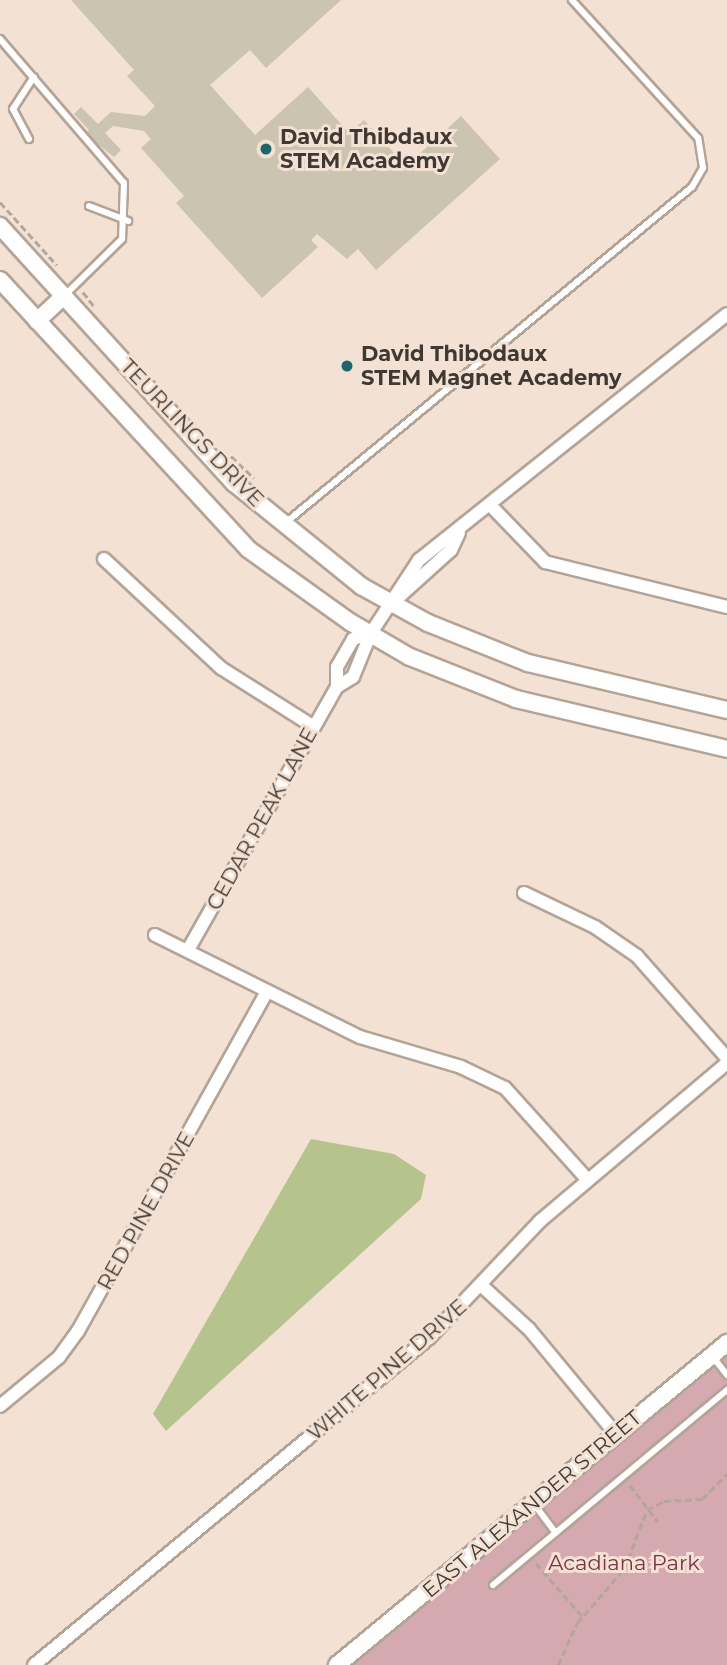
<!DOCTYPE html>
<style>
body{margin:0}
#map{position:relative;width:727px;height:1665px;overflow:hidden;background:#f3e2d3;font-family:Montserrat,sans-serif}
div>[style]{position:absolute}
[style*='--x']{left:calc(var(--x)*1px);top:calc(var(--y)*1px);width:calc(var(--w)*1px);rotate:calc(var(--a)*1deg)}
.green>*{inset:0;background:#d5a9b0}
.water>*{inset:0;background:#b5c48c}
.building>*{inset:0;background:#cac4b0}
.path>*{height:2.5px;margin-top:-1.25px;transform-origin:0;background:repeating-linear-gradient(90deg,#b3a69a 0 7px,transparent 0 10.5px)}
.roads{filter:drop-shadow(2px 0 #b4a496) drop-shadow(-2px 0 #b4a496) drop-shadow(0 2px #b4a496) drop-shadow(0 -2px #b4a496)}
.service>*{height:6px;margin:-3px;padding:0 3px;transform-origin:3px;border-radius:3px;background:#fff}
.minor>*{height:12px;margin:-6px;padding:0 6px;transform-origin:6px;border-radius:6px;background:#fff}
.tertiary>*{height:16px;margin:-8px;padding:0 8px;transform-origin:8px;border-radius:8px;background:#fff}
.dots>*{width:19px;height:19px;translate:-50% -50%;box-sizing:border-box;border:4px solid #f3e2d3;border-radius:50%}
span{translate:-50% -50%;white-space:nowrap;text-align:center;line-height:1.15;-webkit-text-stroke:6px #f3e2d3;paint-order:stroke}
.poi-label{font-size:21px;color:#3f3933;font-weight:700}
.left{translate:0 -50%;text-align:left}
.street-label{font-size:21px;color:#3f3933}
.park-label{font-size:21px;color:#7e3243}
</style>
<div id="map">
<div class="green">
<i style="clip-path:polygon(727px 1346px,727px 1665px,338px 1665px)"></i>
</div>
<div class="water">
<i style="clip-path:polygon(311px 1139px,394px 1154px,426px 1175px,421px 1199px,166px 1431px,153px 1414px)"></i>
</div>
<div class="building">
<i style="clip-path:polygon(71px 0,341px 0,266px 68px,250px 50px,210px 85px,255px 135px,308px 87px,349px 133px,364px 120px,406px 166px,461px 116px,500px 159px,376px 270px,358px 249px,347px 259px,317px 234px,311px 240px,318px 247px,262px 298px,176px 203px,184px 196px,141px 148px,151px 139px,144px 131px,113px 126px,105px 133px,121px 150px,114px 157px,85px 134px,89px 130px,74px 114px,81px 107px,98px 124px,111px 112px,145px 116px,155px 106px,127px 76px,134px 70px)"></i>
</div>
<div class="path">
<i style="--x:0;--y:202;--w:85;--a:47.9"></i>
<i style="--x:83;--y:292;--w:18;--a:52"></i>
<i style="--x:231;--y:456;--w:32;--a:44"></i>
<i style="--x:630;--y:1485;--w:46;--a:52.9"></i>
<i style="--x:536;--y:1563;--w:70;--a:49"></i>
<i style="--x:558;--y:1665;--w:46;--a:-65.7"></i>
<i style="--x:577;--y:1623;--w:72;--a:-49"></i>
<i style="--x:624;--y:1569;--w:63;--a:-68.7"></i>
<i style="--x:647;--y:1510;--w:19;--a:-28"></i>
<i style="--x:664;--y:1501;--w:38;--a:-3"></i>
<i style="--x:702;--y:1499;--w:35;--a:-45"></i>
</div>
<div class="roads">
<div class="service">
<i style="--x:0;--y:39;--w:190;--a:49.3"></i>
<i style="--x:124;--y:183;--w:56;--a:92"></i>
<i style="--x:122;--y:239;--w:80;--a:135.5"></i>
<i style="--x:29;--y:139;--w:34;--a:-118"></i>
<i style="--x:13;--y:109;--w:38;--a:-57"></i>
<i style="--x:89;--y:206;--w:42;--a:21"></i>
<i style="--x:284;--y:524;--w:529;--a:-39.56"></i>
<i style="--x:692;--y:187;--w:22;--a:-60"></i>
<i style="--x:703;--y:168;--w:30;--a:-99"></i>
<i style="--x:698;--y:138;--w:187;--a:-132.4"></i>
<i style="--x:713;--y:1357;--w:23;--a:52"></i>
<i style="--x:534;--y:1504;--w:36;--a:53"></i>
<i style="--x:493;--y:1585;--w:305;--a:-39.8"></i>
</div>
<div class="minor">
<i style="--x:491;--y:506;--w:78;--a:46"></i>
<i style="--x:545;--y:562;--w:187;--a:13.9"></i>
<i style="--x:104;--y:559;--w:160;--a:43"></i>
<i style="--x:221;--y:668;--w:110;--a:32.4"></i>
<i style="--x:391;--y:604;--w:81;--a:-42"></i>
<i style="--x:451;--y:550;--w:19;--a:-65"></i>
<i style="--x:337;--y:687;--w:19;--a:-32"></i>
<i style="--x:353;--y:677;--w:48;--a:-67.8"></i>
<i style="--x:371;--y:633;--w:87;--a:-56.7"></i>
<i style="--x:419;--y:560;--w:394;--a:-38.6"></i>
<i style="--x:524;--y:893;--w:79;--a:25.6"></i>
<i style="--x:595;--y:927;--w:51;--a:34.6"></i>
<i style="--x:637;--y:956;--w:136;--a:48.6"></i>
<i style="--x:155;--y:935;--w:229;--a:26.5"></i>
<i style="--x:360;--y:1037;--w:105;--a:16.5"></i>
<i style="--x:461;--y:1067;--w:49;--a:25.5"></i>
<i style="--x:505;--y:1088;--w:122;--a:48"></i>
<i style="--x:188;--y:950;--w:302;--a:-60.5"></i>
<i style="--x:337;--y:687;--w:20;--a:-90"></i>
<i style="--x:337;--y:667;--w:32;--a:-60"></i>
<i style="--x:353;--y:639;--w:19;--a:-18"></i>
<i style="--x:482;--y:1286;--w:64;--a:42.5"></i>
<i style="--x:529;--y:1329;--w:136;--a:50.4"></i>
<i style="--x:0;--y:1406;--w:77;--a:-39.7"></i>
<i style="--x:59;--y:1357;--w:32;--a:-54"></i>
<i style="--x:78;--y:1331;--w:385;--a:-60.9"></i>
<i style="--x:34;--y:1665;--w:514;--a:-39.63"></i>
<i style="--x:430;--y:1337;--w:160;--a:-46.5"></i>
<i style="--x:540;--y:1221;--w:245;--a:-40.2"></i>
</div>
<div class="tertiary">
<i style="--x:0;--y:226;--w:348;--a:47.7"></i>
<i style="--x:234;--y:483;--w:164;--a:39"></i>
<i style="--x:361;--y:586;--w:77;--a:28.9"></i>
<i style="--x:428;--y:623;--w:108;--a:21.8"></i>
<i style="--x:528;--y:663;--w:204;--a:13.3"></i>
<i style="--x:0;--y:280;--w:366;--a:47.3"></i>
<i style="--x:248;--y:549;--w:125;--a:35.6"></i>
<i style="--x:350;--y:622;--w:69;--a:30.3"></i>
<i style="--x:410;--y:657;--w:114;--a:21.6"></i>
<i style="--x:516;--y:699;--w:217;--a:13.3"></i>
<i style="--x:37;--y:321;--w:37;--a:-43"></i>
<i style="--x:337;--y:1665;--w:506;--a:-39.54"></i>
</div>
</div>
<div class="dots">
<i style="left:266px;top:149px;background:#1a676e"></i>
<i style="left:347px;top:366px;background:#1a676e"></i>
</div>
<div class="poi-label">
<span class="left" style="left:280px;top:149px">David Thibdaux<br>STEM Academy</span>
<span class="left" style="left:361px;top:366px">David Thibodaux<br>STEM Magnet Academy</span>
</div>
<div class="street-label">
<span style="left:192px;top:433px;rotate:46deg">TEURLINGS DRIVE</span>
<span style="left:262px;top:819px;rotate:-61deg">CEDAR PEAK LANE</span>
<span style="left:146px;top:1211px;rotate:-61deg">RED PINE DRIVE</span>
<span style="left:387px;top:1370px;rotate:-41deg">WHITE PINE DRIVE</span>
<span style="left:532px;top:1504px;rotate:-40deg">EAST ALEXANDER STREET</span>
</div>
<div class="park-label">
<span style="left:624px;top:1563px">Acadiana Park</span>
</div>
</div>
